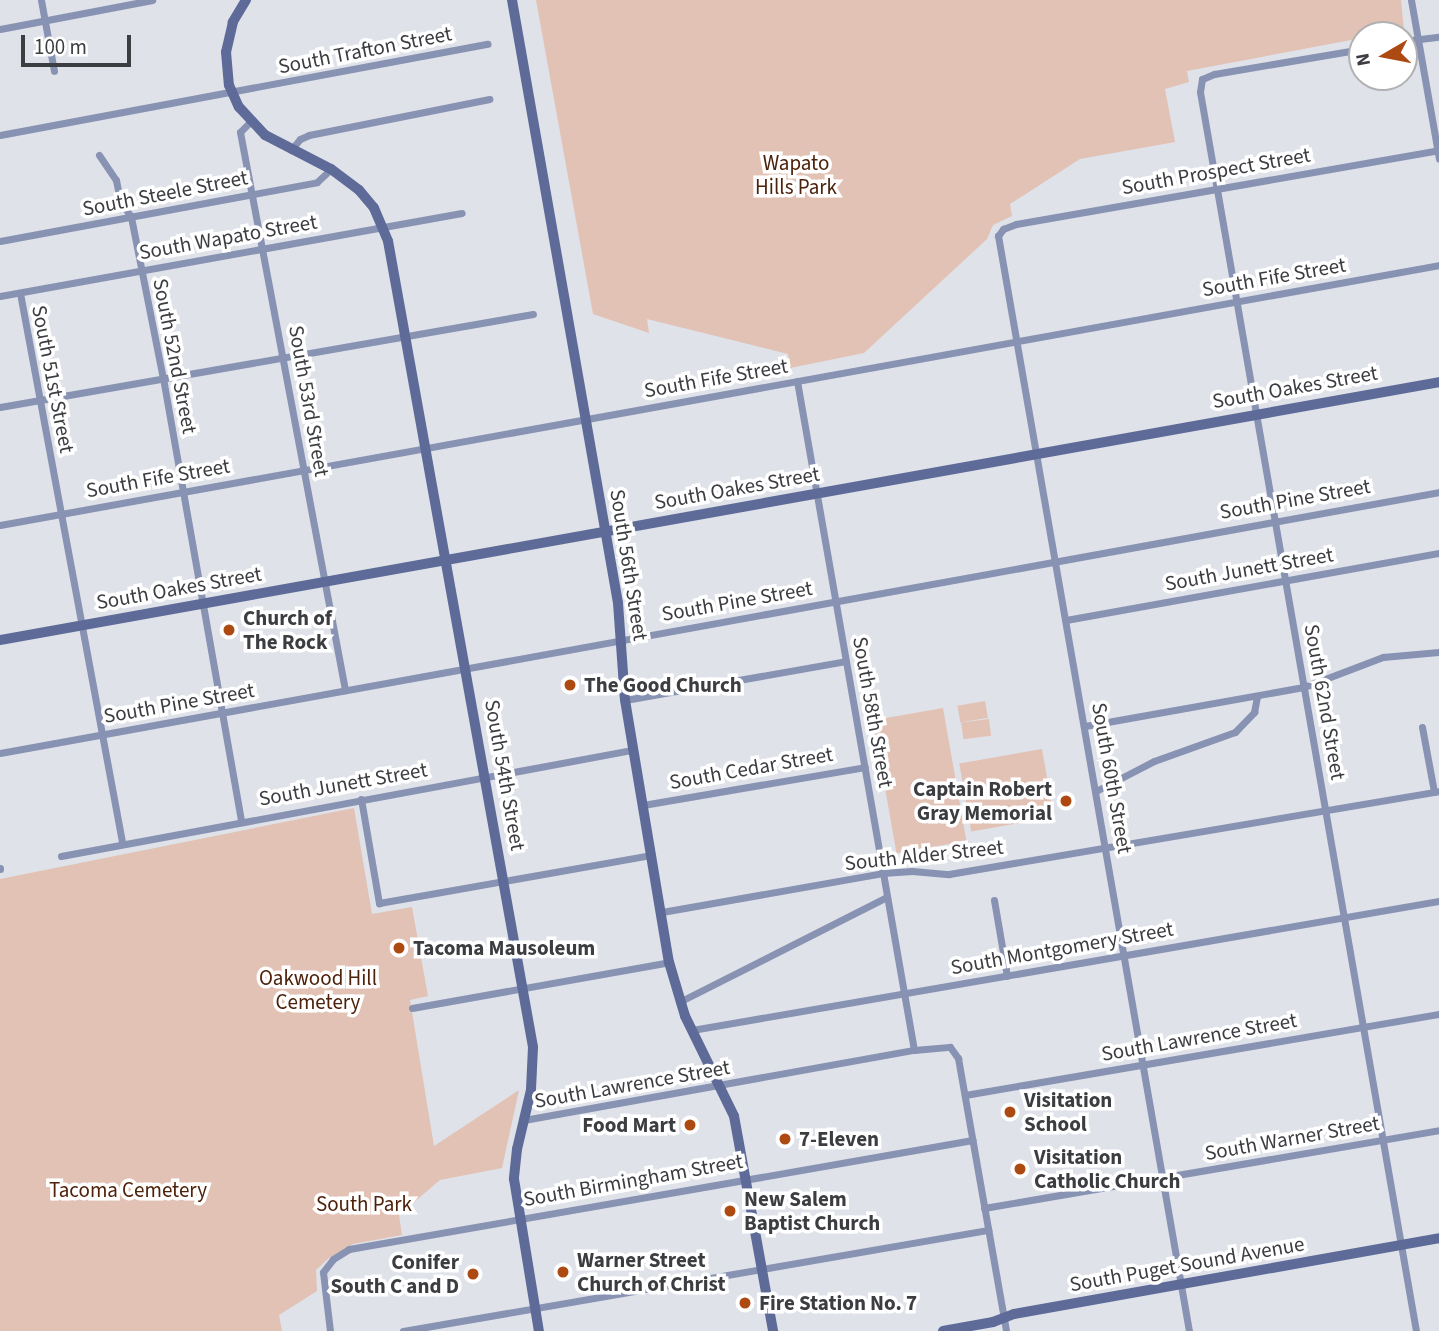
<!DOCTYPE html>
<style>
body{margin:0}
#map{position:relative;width:1439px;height:1331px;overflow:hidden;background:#dfe2e9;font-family:"Source Sans 3",sans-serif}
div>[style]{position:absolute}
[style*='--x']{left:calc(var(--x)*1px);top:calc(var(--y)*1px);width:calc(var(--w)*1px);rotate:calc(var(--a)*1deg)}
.green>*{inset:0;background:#e1c2b5;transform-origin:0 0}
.street>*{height:7px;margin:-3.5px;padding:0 3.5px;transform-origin:3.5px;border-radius:3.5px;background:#8892b2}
.secondary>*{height:10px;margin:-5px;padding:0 5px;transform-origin:5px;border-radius:5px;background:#5e6b98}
.dots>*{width:19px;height:19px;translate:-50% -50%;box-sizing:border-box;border:4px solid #fff;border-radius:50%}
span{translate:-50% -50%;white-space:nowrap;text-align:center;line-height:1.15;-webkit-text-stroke:7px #fff;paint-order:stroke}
.street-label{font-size:21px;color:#3c3d40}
.park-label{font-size:21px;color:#4e210a}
.poi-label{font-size:21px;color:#3c3d40;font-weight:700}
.left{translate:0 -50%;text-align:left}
.right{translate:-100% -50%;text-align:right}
.north{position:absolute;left:1348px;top:21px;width:70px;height:70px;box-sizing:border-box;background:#fff;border:2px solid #b1b1b3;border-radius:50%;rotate:260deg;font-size:19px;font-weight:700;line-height:28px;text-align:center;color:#3c3d40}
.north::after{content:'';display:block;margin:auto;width:24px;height:32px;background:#ad4a12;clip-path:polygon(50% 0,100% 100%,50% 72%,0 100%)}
.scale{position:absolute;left:21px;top:35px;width:110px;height:32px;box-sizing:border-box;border:4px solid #3c3d40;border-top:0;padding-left:9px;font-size:21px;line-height:24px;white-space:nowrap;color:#3c3d40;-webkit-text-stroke:5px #fff;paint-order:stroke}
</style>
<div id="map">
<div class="green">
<i style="clip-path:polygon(536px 0,1401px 0,1404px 30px,1362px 35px,1362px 38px,1187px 71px,1189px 82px,1165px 89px,1175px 142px,1080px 159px,1010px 204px,1012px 216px,993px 225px,987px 239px,864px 353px,790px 368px,788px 354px,647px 319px,649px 333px,593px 314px)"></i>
<i style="left:985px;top:701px;width:17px;height:28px;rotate:80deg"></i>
<i style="left:943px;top:708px;width:135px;height:71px;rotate:80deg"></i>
<i style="left:989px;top:719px;width:17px;height:28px;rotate:83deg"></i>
<i style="left:1042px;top:749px;width:69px;height:84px;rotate:80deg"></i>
<i style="clip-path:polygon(354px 808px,372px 914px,412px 907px,428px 996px,410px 1000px,434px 1146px,519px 1090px,502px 1168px,440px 1180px,399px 1215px,402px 1235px,353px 1244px,329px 1258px,316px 1270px,317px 1291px,279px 1315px,282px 1331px,0 1331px,0 879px)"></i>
</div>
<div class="street">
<i style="--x:41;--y:0;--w:72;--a:79.6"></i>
<i style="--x:1411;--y:0;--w:161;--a:80"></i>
<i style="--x:0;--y:29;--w:155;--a:-10.8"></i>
<i style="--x:1404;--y:41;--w:35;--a:-7"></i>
<i style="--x:1362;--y:49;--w:150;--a:170.4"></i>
<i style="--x:1214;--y:74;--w:13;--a:157"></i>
<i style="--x:1202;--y:79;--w:13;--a:99"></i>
<i style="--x:1200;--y:92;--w:1258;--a:80.11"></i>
<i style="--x:250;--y:122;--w:14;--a:135"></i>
<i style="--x:240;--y:132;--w:568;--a:79.34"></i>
<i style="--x:0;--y:135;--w:496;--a:-10.6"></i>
<i style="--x:291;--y:150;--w:14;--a:-51"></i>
<i style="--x:300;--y:139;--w:10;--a:-24"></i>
<i style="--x:309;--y:135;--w:184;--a:-11.3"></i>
<i style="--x:99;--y:155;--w:30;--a:56"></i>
<i style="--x:116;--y:180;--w:21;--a:79"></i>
<i style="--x:120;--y:201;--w:19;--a:55"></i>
<i style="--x:131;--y:217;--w:164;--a:78.8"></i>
<i style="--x:163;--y:378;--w:450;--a:80"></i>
<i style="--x:0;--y:241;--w:322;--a:-10.5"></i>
<i style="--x:317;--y:182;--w:19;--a:-43"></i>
<i style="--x:20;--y:293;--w:558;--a:79.47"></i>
<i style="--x:0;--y:296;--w:469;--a:-10.2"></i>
<i style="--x:797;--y:381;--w:679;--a:80.08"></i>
<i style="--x:0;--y:407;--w:541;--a:-9.9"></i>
<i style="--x:0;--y:525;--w:1462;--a:-10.24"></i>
<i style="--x:1066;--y:620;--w:379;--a:-10.2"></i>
<i style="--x:625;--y:700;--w:224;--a:-10"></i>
<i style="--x:1085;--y:726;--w:222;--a:-10.1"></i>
<i style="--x:1304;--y:687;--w:85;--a:-20.8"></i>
<i style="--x:1383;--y:657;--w:56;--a:-5.1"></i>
<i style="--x:1422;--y:727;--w:66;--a:79.5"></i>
<i style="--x:0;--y:753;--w:1462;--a:-10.28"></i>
<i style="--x:1096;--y:791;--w:65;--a:-27.3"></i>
<i style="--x:1154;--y:761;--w:86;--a:-19.7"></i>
<i style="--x:1235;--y:732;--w:28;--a:-46"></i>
<i style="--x:1254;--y:712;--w:16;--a:-79"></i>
<i style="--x:361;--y:799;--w:106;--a:80.2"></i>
<i style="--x:379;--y:903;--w:277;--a:-10"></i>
<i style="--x:643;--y:805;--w:225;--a:-9.7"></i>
<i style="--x:61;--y:856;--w:581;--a:-10.52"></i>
<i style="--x:0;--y:868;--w:1;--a:90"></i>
<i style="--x:994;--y:900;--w:77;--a:80.3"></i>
<i style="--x:662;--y:912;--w:224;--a:-10"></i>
<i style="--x:883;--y:873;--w:29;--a:-4"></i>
<i style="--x:912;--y:871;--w:37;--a:5"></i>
<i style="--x:949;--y:874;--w:497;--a:-9.6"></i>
<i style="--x:679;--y:1002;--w:233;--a:-26.8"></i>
<i style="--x:412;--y:1008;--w:261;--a:-10.1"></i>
<i style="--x:692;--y:1030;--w:758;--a:-9.8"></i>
<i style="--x:965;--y:1095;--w:481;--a:-9.7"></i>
<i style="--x:524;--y:1120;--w:396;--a:-10.2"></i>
<i style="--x:914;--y:1050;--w:36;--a:-5"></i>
<i style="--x:950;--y:1047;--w:14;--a:54"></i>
<i style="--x:958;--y:1058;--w:277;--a:80"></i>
<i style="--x:984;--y:1208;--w:462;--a:-9.7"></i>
<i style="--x:330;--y:1331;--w:59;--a:-96.8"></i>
<i style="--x:323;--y:1272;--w:16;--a:-52"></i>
<i style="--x:333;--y:1259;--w:19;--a:-32"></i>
<i style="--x:349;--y:1249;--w:633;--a:-9.91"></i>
<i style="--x:403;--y:1331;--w:594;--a:-9.8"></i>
<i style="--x:1189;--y:1331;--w:1112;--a:-99.89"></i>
<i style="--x:998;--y:236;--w:9;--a:-54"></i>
<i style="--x:1003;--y:229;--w:14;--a:-21"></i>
<i style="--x:1016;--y:224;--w:429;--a:-9.9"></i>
</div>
<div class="secondary">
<i style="--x:246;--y:0;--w:26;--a:121"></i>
<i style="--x:233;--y:22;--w:31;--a:103"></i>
<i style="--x:226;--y:52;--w:33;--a:85"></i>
<i style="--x:229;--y:85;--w:24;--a:66"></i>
<i style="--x:239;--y:107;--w:38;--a:47"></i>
<i style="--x:265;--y:135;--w:74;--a:27.3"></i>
<i style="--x:331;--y:169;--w:35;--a:37"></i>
<i style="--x:359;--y:190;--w:23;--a:50"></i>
<i style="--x:374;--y:208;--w:36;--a:67"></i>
<i style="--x:388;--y:241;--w:819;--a:79.8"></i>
<i style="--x:533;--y:1047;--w:43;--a:92.7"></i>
<i style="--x:531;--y:1090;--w:61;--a:103.3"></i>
<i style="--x:517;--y:1149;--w:30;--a:96"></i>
<i style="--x:514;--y:1179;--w:154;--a:80.7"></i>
<i style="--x:512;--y:0;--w:612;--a:80.03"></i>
<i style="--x:618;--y:603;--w:97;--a:85.9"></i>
<i style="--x:625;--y:700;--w:266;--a:80.5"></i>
<i style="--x:669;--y:962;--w:56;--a:73.5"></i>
<i style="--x:685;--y:1016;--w:111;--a:63.9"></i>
<i style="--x:734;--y:1116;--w:219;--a:79.7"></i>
<i style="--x:0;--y:640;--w:1462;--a:-10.16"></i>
<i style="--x:943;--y:1331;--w:51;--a:-10.2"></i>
<i style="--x:993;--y:1322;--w:22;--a:-21"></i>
<i style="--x:1014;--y:1314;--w:432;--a:-10.1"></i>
</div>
<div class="dots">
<i style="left:229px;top:630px;background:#ad4a12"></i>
<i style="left:570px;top:685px;background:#ad4a12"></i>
<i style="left:1066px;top:801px;background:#ad4a12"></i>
<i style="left:399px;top:948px;background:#ad4a12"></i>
<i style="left:1010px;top:1112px;background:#ad4a12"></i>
<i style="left:690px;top:1125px;background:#ad4a12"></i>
<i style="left:785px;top:1139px;background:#ad4a12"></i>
<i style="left:1020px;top:1169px;background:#ad4a12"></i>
<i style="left:730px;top:1211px;background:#ad4a12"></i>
<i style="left:563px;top:1272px;background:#ad4a12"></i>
<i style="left:473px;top:1274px;background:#ad4a12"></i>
<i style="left:745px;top:1303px;background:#ad4a12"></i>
</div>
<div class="street-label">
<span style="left:365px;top:50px;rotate:-11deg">South Trafton Street</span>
<span style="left:1216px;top:171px;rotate:-10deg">South Prospect Street</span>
<span style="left:165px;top:193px;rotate:-11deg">South Steele Street</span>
<span style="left:228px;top:237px;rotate:-10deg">South Wapato Street</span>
<span style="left:1274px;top:277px;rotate:-10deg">South Fife Street</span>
<span style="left:175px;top:356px;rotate:79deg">South 52nd Street</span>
<span style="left:716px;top:378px;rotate:-10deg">South Fife Street</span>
<span style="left:53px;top:379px;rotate:79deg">South 51st Street</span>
<span style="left:1295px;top:387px;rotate:-10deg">South Oakes Street</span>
<span style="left:309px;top:401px;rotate:80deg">South 53rd Street</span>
<span style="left:158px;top:478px;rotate:-10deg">South Fife Street</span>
<span style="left:737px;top:488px;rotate:-10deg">South Oakes Street</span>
<span style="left:1295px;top:499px;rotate:-10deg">South Pine Street</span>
<span style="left:629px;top:565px;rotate:81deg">South 56th Street</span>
<span style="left:1249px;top:569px;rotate:-10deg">South Junett Street</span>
<span style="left:179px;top:588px;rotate:-10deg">South Oakes Street</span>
<span style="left:737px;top:601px;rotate:-10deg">South Pine Street</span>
<span style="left:1325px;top:702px;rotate:80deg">South 62nd Street</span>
<span style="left:179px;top:703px;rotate:-10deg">South Pine Street</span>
<span style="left:873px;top:712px;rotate:80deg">South 58th Street</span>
<span style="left:751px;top:768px;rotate:-10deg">South Cedar Street</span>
<span style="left:505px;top:775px;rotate:80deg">South 54th Street</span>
<span style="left:1112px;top:778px;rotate:80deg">South 60th Street</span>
<span style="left:343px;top:784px;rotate:-10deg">South Junett Street</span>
<span style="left:924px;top:855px;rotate:-6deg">South Alder Street</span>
<span style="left:1062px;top:948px;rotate:-10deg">South Montgomery Street</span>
<span style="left:1199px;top:1037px;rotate:-10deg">South Lawrence Street</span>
<span style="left:632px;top:1084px;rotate:-10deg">South Lawrence Street</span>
<span style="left:1292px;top:1138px;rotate:-10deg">South Warner Street</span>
<span style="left:633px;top:1180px;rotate:-10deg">South Birmingham Street</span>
<span style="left:1187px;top:1264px;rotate:-10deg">South Puget Sound Avenue</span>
</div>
<div class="park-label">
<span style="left:796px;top:175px">Wapato<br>Hills Park</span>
<span style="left:318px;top:990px">Oakwood Hill<br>Cemetery</span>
<span style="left:128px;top:1190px">Tacoma Cemetery</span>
<span style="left:364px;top:1204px">South Park</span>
</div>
<div class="poi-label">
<span class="left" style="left:243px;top:630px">Church of<br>The Rock</span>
<span class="left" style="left:584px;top:685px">The Good Church</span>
<span class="right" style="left:1052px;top:801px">Captain Robert<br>Gray Memorial</span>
<span class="left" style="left:413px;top:948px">Tacoma Mausoleum</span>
<span class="left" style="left:1024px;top:1112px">Visitation<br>School</span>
<span class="right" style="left:676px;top:1125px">Food Mart</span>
<span class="left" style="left:799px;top:1139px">7-Eleven</span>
<span class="left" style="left:1034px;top:1169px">Visitation<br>Catholic Church</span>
<span class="left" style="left:744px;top:1211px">New Salem<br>Baptist Church</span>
<span class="left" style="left:577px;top:1272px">Warner Street<br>Church of Christ</span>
<span class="right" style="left:459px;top:1274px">Conifer<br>South C and D</span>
<span class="left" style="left:759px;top:1303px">Fire Station No. 7</span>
</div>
<div class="north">N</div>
<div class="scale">100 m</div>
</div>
